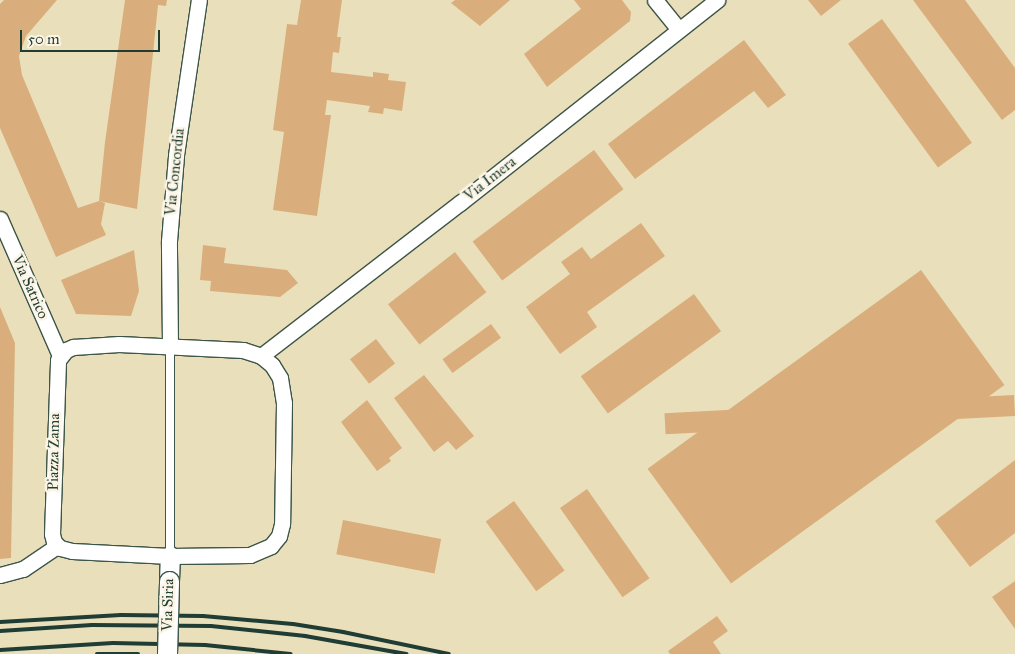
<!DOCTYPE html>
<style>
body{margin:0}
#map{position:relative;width:1015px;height:654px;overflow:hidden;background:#e9e0bb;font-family:"IM FELL Great Primer",serif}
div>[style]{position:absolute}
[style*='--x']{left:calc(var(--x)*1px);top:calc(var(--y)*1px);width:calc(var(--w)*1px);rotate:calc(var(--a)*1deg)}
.building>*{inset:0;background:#daae7c;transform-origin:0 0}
.roads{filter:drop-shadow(1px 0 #3d5548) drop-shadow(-1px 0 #3d5548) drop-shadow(0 1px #3d5548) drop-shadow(0 -1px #3d5548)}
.service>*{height:8px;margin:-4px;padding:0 4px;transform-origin:4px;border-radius:4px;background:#fff}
.minor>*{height:15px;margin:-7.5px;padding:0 7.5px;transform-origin:7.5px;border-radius:7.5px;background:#fff}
.tertiary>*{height:19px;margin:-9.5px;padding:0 9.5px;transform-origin:9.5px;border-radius:9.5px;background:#fff}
.rail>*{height:4px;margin:-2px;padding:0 2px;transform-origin:2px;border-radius:2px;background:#1f3d34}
.bridges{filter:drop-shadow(1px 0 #3d5548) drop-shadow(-1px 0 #3d5548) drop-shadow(0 1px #3d5548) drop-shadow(0 -1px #3d5548)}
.tertiary-bridge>*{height:19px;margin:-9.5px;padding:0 9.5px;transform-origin:9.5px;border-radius:9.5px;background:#fff}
span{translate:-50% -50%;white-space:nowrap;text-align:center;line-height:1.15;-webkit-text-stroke:5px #fcf5e5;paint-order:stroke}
.street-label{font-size:15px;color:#1f3d34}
.scale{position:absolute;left:20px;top:30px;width:140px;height:22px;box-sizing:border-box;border:2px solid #1f3d34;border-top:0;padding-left:6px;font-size:15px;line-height:18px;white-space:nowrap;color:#1f3d34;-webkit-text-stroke:4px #fcf5e5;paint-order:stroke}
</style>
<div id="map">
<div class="building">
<i style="clip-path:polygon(4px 0,57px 0,26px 36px,19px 56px,22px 75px,78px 208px,99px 201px,105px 203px,101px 224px,106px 235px,56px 257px,0 128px,0 4px)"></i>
<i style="clip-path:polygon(125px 0,167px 0,166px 6px,158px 5px,137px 209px,99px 201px,105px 142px)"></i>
<i style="clip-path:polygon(301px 0,342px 0,337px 37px,341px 37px,339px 53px,333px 52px,331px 72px,373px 77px,373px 72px,389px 74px,388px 80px,406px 82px,402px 111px,384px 108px,383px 114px,368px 112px,370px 106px,327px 100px,325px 115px,331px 115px,317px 216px,273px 210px,284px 132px,273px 130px,287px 24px,297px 25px)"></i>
<i style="clip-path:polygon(455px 0,510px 0,480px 26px,451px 3px)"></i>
<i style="clip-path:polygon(574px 0,622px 0,631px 12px,630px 21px,547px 87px,524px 54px,581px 9px)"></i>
<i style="clip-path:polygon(808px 0,841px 0,821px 16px)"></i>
<i style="clip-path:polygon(913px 0,965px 0,1015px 68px,1015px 110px,1002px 120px)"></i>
<i style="left:882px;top:19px;width:153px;height:42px;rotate:54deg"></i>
<i style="clip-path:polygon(744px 40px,786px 95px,768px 108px,754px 91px,635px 179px,608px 144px)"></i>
<i style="left:594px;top:150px;width:49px;height:152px;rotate:53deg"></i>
<i style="clip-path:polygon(641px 223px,665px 256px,587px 312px,597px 327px,560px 354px,526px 307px,570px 274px,561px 262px,582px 247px,591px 259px)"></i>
<i style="clip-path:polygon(203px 245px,226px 248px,224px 263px,287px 270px,298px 283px,280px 297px,210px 291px,211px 281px,200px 280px)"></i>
<i style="clip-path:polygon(134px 250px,139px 291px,131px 316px,76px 314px,61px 280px)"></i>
<i style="left:455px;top:252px;width:51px;height:85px;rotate:52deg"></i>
<i style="left:921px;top:270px;width:142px;height:338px;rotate:54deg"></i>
<i style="left:694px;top:294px;width:46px;height:140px;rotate:54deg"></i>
<i style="clip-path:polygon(0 307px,15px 343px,11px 558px,0 559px)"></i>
<i style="left:491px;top:324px;width:17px;height:60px;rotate:54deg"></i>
<i style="left:376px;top:339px;width:31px;height:33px;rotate:52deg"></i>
<i style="clip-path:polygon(424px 375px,474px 436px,456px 450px,448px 441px,434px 452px,394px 398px)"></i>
<i style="left:1014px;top:395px;width:21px;height:350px;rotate:87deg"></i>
<i style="clip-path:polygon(367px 400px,402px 448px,389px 458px,391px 461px,377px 471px,341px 422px)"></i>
<i style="clip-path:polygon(1015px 460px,1015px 533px,970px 567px,935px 521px)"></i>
<i style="left:587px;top:489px;width:109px;height:33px;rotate:55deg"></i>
<i style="left:514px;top:501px;width:86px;height:35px;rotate:54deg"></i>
<i style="left:343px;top:520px;width:100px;height:35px;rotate:11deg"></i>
<i style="clip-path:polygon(1015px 581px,1015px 629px,992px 597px)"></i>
<i style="clip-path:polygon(717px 616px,728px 631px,713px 642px,721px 654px,670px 654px,668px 651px)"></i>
</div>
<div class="roads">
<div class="service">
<i style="--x:170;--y:345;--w:211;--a:90"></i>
</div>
<div class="minor">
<i style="--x:655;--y:0;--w:38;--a:51"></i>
<i style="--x:0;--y:219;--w:150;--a:66.3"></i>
<i style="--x:119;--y:344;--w:124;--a:2.8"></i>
<i style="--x:243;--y:350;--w:19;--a:18"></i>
<i style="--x:261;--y:356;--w:14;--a:39"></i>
<i style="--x:272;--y:365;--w:15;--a:58"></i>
<i style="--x:280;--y:378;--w:25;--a:81"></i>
<i style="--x:284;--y:403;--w:121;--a:90.9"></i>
<i style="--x:282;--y:524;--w:12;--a:104"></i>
<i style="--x:279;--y:536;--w:13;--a:129"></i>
<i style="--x:271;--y:546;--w:23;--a:157"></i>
<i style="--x:250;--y:555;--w:80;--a:179.3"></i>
<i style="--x:170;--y:556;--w:98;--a:-177.1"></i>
<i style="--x:72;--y:551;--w:12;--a:-166"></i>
<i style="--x:60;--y:548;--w:8;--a:-135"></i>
<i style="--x:54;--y:542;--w:8;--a:-104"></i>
<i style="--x:52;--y:534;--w:174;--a:-88"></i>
<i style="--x:58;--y:360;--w:13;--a:-51"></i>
<i style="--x:66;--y:350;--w:8;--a:-23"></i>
<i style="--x:73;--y:347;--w:46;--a:-3.7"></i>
<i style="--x:170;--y:345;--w:104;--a:-90.6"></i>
<i style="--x:169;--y:241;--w:86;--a:-85.3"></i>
<i style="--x:176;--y:155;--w:157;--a:-81.6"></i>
<i style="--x:261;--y:356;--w:251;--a:-37.6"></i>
<i style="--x:460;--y:203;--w:328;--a:-38.3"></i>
<i style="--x:0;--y:575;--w:24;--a:-15"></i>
<i style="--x:23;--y:569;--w:41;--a:-34.1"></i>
</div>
<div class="tertiary">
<i style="--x:169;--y:581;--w:25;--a:-88"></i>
</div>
</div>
<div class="rail">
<i style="--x:0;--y:622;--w:121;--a:-3.3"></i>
<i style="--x:121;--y:615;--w:82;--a:0.7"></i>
<i style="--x:203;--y:616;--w:90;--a:5.1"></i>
<i style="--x:293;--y:624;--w:51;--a:9.1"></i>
<i style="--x:343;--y:632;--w:108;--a:11.7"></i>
<i style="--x:0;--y:631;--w:92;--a:-3.7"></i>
<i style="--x:92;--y:625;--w:119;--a:0.5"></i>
<i style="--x:211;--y:626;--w:95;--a:6.1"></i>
<i style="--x:305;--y:636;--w:103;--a:10.1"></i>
<i style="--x:0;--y:650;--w:113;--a:-3.5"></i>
<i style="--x:113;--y:643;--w:92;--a:1.2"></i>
<i style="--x:205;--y:645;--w:86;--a:6"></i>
<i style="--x:97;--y:654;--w:41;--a:0"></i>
</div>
<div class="bridges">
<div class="tertiary-bridge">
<i style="--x:167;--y:654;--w:73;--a:-88.4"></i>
</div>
</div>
<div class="street-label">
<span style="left:175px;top:172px;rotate:-84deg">Via Concordia</span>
<span style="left:490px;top:179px;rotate:-38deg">Via Imera</span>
<span style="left:30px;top:287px;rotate:66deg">Via Satrico</span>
<span style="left:54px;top:452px;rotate:-89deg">Piazza Zama</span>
<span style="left:168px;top:605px;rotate:-88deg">Via Siria</span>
</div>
<div class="scale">50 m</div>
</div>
